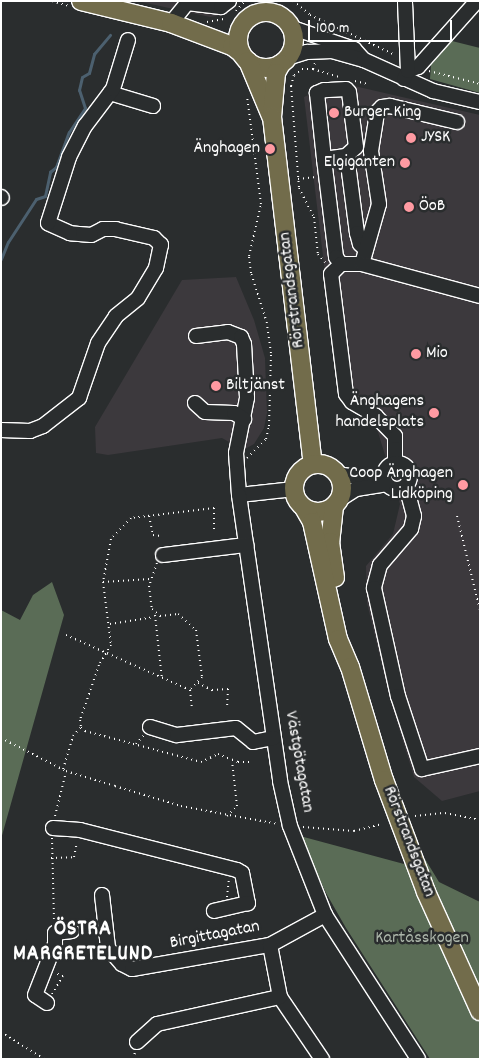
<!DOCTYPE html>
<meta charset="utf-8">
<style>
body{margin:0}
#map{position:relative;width:481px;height:1060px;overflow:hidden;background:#2a2d2e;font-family:Dekko,sans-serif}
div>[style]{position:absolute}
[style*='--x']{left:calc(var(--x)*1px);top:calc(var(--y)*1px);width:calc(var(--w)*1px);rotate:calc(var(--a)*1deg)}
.built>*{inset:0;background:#3c393d}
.green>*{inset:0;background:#5a6c56}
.stream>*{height:3px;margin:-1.5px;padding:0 1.5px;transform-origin:1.5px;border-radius:1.5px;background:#4c606f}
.path>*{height:2px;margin-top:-1px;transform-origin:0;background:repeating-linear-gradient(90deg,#fff 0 1px,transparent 0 5px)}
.roads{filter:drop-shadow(1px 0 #fff) drop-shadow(-1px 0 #fff) drop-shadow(0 1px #fff) drop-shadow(0 -1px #fff)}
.minor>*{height:14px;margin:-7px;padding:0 7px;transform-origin:7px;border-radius:7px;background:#2a2d2e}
.minor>.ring{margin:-7px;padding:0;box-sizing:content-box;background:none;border:14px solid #2a2d2e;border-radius:50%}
.major>*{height:18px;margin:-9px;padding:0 9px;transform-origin:9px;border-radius:9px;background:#726c4b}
.major>.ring{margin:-9px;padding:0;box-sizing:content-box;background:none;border:18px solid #726c4b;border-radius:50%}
.dots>*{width:14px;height:14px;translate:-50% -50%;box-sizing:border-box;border:2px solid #2a2d2e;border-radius:50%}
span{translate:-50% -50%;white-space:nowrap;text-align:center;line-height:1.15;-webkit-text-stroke:5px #2a2d2e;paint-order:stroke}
.poi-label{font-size:18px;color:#fff}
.left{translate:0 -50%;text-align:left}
.right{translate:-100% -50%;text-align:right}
.street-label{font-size:18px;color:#fff}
.park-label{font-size:18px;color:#acb6aa}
.district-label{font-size:22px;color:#fff;font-weight:700;letter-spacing:1px}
.frame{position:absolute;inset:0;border:2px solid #fff;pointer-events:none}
.scale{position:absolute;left:308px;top:20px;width:144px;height:22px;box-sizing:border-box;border:2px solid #fff;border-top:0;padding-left:6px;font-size:15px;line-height:18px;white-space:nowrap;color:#fff;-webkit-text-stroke:4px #2a2d2e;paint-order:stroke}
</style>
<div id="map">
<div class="built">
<i style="clip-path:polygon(137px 1px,239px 1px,223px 15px,210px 17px)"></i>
<i style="clip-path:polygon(350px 85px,480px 115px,480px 791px,442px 801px,414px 777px,390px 699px,367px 603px,366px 566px,393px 534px,400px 504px,377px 429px,340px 399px,304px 97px,328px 86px)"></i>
<i style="clip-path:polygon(236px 277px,254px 320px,265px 358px,267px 413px,264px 428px,254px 444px,243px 450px,222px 438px,108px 455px,96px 453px,95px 427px,182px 280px)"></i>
</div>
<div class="green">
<i style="clip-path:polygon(452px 41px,480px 48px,480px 93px,430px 79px,431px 65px)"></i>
<i style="clip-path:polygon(52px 582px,64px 615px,1px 839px,1px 610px,20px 620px,33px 595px)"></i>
<i style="clip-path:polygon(300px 836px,404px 864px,425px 859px,439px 882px,480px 902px,480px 1059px,430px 1059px,346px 928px,326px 893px)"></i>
</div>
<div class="stream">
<i style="--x:1;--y:259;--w:18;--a:-68"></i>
<i style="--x:8;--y:242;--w:51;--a:-56.9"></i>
<i style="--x:36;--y:199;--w:9;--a:-18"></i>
<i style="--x:45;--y:196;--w:25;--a:-78"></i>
<i style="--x:50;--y:172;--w:8;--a:-40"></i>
<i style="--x:56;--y:167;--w:37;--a:-70"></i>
<i style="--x:69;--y:132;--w:29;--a:-56"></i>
<i style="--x:85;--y:108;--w:19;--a:-108"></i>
<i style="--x:79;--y:90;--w:13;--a:-77"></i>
<i style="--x:82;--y:77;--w:8;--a:-30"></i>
<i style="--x:89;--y:73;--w:20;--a:-75"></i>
<i style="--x:94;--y:54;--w:25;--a:-50"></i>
</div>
<div class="path">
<i style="--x:52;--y:1;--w:18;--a:16"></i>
<i style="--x:293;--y:1;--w:22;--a:39"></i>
<i style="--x:310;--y:15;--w:94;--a:25.2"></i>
<i style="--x:236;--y:11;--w:13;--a:-48"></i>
<i style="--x:207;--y:22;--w:17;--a:-10"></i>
<i style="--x:313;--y:69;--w:27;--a:17"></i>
<i style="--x:429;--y:71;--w:53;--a:14.3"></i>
<i style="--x:355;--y:81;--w:13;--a:13"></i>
<i style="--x:291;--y:86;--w:102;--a:85.5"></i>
<i style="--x:299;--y:188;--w:33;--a:63"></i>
<i style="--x:314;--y:217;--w:37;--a:84"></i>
<i style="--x:318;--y:254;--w:11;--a:49"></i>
<i style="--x:291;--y:86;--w:11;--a:-75"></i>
<i style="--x:294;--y:75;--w:10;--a:-37"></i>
<i style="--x:302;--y:69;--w:11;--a:0"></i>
<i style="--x:313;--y:69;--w:6;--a:-72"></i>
<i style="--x:298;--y:179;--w:18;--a:-6"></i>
<i style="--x:247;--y:458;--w:27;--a:-45"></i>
<i style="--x:266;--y:439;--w:13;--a:-77"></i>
<i style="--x:269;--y:426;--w:73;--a:-88.4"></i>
<i style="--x:271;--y:353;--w:30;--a:-98"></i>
<i style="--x:267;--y:323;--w:52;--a:-107.7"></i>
<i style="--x:251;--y:273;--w:17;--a:-97"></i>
<i style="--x:249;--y:256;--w:53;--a:-77"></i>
<i style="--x:261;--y:204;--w:109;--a:-97.4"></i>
<i style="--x:149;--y:516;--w:19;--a:78"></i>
<i style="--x:153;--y:535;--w:8;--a:7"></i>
<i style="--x:457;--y:516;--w:97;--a:76.3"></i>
<i style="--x:214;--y:529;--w:21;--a:-90"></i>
<i style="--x:214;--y:508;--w:84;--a:173.1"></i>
<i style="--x:131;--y:518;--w:29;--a:134"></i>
<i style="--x:111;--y:539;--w:44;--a:100.5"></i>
<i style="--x:103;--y:582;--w:64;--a:82.8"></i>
<i style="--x:111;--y:645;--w:23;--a:121"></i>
<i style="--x:99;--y:665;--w:58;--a:109.1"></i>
<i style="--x:80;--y:720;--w:7;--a:82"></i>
<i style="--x:81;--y:727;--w:6;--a:45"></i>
<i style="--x:85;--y:731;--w:120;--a:15"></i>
<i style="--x:201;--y:762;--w:19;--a:-25"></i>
<i style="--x:218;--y:754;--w:22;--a:22"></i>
<i style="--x:238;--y:762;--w:11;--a:0"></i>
<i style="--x:157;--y:563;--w:24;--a:109"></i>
<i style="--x:149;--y:586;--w:23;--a:83"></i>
<i style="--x:152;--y:609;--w:11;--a:41"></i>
<i style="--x:160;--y:616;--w:18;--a:-6"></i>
<i style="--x:178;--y:614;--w:24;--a:42"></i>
<i style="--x:196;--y:630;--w:47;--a:82.7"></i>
<i style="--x:202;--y:677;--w:18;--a:133"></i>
<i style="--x:190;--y:690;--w:19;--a:84"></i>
<i style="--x:103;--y:582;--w:47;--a:-3.7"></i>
<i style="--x:155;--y:615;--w:64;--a:83.8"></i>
<i style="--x:110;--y:624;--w:45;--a:-9"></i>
<i style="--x:66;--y:635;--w:136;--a:23.9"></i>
<i style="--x:198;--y:683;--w:16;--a:27"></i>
<i style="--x:212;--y:690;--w:16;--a:-4"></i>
<i style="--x:228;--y:689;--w:17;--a:93"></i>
<i style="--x:1;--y:738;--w:73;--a:26.9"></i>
<i style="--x:66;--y:771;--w:51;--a:17"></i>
<i style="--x:115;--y:786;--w:69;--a:16.9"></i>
<i style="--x:181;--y:806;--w:99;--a:10.5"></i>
<i style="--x:136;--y:744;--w:12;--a:-48"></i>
<i style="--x:63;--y:769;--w:34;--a:-73"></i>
<i style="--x:73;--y:736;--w:12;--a:-48"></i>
<i style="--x:55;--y:816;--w:45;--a:-76"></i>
<i style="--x:227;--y:816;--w:14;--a:-45"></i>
<i style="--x:237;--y:806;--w:45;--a:-96.3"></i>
<i style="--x:415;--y:816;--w:30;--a:-6"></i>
<i style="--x:445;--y:813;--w:36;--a:11"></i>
<i style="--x:303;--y:827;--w:51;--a:4.5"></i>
<i style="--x:354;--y:831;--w:29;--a:-14"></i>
<i style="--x:52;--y:838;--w:83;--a:88.6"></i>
<i style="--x:51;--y:858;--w:23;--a:-2"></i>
<i style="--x:74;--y:857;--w:15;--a:-79"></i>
<i style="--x:227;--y:897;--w:18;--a:-84"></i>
<i style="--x:52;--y:994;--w:21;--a:-59"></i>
<i style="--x:63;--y:976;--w:9;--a:-159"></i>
<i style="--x:1;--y:1032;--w:51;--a:32.1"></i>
<i style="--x:133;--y:1059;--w:7;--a:-74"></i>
</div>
<div class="roads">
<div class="minor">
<i style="--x:171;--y:23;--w:26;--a:-51"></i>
<i style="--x:187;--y:3;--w:34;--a:7"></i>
<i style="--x:221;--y:7;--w:10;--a:-37"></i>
<i style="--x:290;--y:27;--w:68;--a:19"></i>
<i style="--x:354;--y:49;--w:15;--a:48"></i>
<i style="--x:287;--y:58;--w:21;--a:-17"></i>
<i style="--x:307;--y:52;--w:25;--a:-2"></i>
<i style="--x:332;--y:51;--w:33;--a:16"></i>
<i style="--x:364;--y:60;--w:76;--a:24.2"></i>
<i style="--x:433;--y:91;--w:48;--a:13.2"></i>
<i style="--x:408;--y:71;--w:11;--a:-22"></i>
<i style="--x:418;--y:67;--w:89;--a:-48.2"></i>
<i style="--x:404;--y:79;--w:9;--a:-63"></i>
<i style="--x:408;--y:71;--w:70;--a:-92.5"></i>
<i style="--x:110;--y:93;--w:45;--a:16.8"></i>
<i style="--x:324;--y:159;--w:22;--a:-8"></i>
<i style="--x:346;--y:156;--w:13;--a:-42"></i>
<i style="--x:356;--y:147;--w:55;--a:-97.3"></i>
<i style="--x:349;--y:92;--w:4;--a:-135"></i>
<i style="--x:346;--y:89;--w:22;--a:177"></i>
<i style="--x:324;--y:90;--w:8;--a:157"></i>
<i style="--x:317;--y:93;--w:66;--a:83.9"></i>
<i style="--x:324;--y:159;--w:99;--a:83"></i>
<i style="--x:336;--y:257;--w:9;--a:54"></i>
<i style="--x:348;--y:164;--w:70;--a:82.6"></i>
<i style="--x:357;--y:233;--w:11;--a:75"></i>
<i style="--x:360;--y:244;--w:8;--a:45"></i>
<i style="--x:1;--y:197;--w:1;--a:45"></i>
<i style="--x:362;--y:264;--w:62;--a:-74.2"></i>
<i style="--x:379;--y:204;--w:54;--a:-98.6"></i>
<i style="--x:371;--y:151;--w:39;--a:-81"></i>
<i style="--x:377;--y:112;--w:7;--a:-45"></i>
<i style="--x:382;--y:107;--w:8;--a:-7"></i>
<i style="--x:390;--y:106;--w:69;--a:13.4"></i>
<i style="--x:196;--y:336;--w:32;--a:-7"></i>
<i style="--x:228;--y:332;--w:14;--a:21"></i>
<i style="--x:241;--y:337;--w:8;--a:67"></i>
<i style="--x:244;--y:344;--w:54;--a:86.8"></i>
<i style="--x:247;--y:398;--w:56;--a:101.3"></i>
<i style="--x:236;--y:453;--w:42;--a:85.9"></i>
<i style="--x:195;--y:403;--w:13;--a:42"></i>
<i style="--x:205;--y:412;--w:29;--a:2"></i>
<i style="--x:234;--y:413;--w:12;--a:31"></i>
<i style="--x:1;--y:430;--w:29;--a:2"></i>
<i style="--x:30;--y:431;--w:14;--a:-21"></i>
<i style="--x:43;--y:426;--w:46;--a:-37.9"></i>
<i style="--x:79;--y:398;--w:58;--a:-70.9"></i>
<i style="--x:98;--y:343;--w:32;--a:-56"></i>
<i style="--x:116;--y:316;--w:28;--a:-39"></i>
<i style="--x:138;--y:298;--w:35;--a:-59"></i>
<i style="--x:156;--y:268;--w:24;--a:-78"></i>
<i style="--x:161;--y:245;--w:10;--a:-135"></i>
<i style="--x:154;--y:238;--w:39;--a:-167"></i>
<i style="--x:116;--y:229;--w:13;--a:180"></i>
<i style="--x:103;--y:229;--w:13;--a:153"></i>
<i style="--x:91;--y:235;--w:21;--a:-175"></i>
<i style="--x:70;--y:233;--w:24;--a:-156"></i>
<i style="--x:48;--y:223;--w:69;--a:-72.3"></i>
<i style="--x:69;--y:157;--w:35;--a:-63"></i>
<i style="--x:85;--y:126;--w:46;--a:-52.9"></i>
<i style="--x:113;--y:89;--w:51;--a:-73"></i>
<i style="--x:395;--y:463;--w:27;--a:-90"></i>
<i style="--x:395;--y:436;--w:28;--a:-134"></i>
<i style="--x:376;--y:416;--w:28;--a:-150"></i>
<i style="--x:352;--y:402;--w:10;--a:-127"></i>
<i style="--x:346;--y:394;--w:121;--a:-97.1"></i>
<i style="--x:331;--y:274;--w:14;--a:-45"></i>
<i style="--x:341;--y:264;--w:21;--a:0"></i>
<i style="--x:362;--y:264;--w:122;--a:15.2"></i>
<i class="ring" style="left:384px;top:463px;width:12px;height:12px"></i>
<i style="--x:337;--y:474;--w:25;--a:9"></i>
<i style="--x:362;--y:478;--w:14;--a:-8"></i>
<i style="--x:406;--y:486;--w:31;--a:75"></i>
<i style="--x:414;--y:516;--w:13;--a:103"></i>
<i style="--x:411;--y:529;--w:48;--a:130.7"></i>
<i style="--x:380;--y:565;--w:24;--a:105"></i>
<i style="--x:374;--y:588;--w:111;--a:77.5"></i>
<i style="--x:398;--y:696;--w:77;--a:71.8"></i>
<i style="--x:422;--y:769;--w:59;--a:-12.6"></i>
<i style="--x:294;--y:489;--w:55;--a:173.8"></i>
<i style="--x:239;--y:495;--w:289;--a:81.8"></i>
<i style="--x:280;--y:781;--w:46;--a:77.5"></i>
<i style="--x:290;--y:826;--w:96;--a:68.5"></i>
<i style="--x:325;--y:915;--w:171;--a:57.1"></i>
<i style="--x:339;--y:500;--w:20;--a:-33"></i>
<i style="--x:356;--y:489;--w:30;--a:-9"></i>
<i style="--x:163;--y:555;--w:84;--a:-6.9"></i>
<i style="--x:150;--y:727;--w:28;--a:17"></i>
<i style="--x:177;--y:735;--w:59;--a:-6.8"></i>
<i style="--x:236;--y:728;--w:22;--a:39"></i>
<i style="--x:253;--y:742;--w:21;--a:-11"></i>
<i style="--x:53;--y:828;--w:27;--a:4"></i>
<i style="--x:80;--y:830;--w:162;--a:14.3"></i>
<i style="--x:237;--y:870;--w:6;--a:31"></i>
<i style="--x:242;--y:873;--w:31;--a:79"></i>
<i style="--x:248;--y:903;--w:35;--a:167"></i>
<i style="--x:102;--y:895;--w:53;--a:83.5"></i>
<i style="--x:108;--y:948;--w:21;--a:49"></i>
<i style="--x:122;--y:964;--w:11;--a:27"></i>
<i style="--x:132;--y:969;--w:140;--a:-9.9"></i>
<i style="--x:270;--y:945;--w:63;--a:-28.6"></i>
<i style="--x:270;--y:945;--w:53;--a:79.1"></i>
<i style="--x:280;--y:997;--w:75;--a:55.9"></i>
<i style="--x:47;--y:1003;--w:14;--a:-146"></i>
<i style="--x:35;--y:995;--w:55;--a:-68.6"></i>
<i style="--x:55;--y:944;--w:11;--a:-90"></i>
<i style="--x:55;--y:933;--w:17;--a:-7"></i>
<i style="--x:137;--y:1042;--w:27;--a:-42"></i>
<i style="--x:157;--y:1024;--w:126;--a:-12.4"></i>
</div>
<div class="major">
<i style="--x:81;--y:1;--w:93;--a:13.7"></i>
<i style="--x:171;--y:23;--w:65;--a:20.7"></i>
<i style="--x:232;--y:46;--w:11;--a:38"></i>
<i class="ring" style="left:238px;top:12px;width:38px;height:38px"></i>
<i style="--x:248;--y:61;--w:60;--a:67.3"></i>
<i style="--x:281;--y:64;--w:10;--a:119"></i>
<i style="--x:276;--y:73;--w:44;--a:95.2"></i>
<i style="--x:272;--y:117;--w:349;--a:83.3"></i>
<i class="ring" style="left:294px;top:464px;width:30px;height:30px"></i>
<i style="--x:334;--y:506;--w:36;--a:96"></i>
<i style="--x:330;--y:542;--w:36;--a:82"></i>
<i style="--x:304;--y:508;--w:16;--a:60"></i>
<i style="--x:312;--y:522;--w:120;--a:77.5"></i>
<i style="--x:338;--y:639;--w:30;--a:67"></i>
<i style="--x:350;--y:667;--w:118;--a:73.3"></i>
<i style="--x:384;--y:780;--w:120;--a:69.4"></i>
<i style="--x:426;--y:892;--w:131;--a:65.6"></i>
</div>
</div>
<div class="dots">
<i style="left:334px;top:113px;background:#ff9aa2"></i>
<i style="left:411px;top:138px;background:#ff9aa2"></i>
<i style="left:270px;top:149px;background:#ff9aa2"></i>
<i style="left:405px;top:163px;background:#ff9aa2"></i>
<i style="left:409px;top:207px;background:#ff9aa2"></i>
<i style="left:416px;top:354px;background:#ff9aa2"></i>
<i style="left:216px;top:386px;background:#ff9aa2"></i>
<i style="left:434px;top:413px;background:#ff9aa2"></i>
<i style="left:463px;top:485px;background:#ff9aa2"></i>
</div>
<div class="poi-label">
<span class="left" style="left:344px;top:113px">Burger King</span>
<span class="left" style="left:421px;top:138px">JYSK</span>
<span class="right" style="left:260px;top:149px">Änghagen</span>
<span class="right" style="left:395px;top:163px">Elgiganten</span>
<span class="left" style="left:419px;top:207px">ÖoB</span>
<span class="left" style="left:426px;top:354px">Mio</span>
<span class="left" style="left:226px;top:386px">Biltjänst</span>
<span class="right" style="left:424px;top:413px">Änghagens<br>handelsplats</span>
<span class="right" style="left:453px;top:485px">Coop Änghagen<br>Lidköping</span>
</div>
<div class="street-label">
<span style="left:293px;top:290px;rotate:-97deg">Rörstrandsgatan</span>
<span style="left:298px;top:762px;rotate:80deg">Västgötagatan</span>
<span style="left:408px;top:842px;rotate:69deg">Rörstrandsgatan</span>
<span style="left:215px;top:936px;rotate:-11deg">Birgittagatan</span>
</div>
<div class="park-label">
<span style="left:422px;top:939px">Kartåsskogen</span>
</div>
<div class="district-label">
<span style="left:83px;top:942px">ÖSTRA<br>MARGRETELUND</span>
</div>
<div class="frame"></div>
<div class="scale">100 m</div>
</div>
